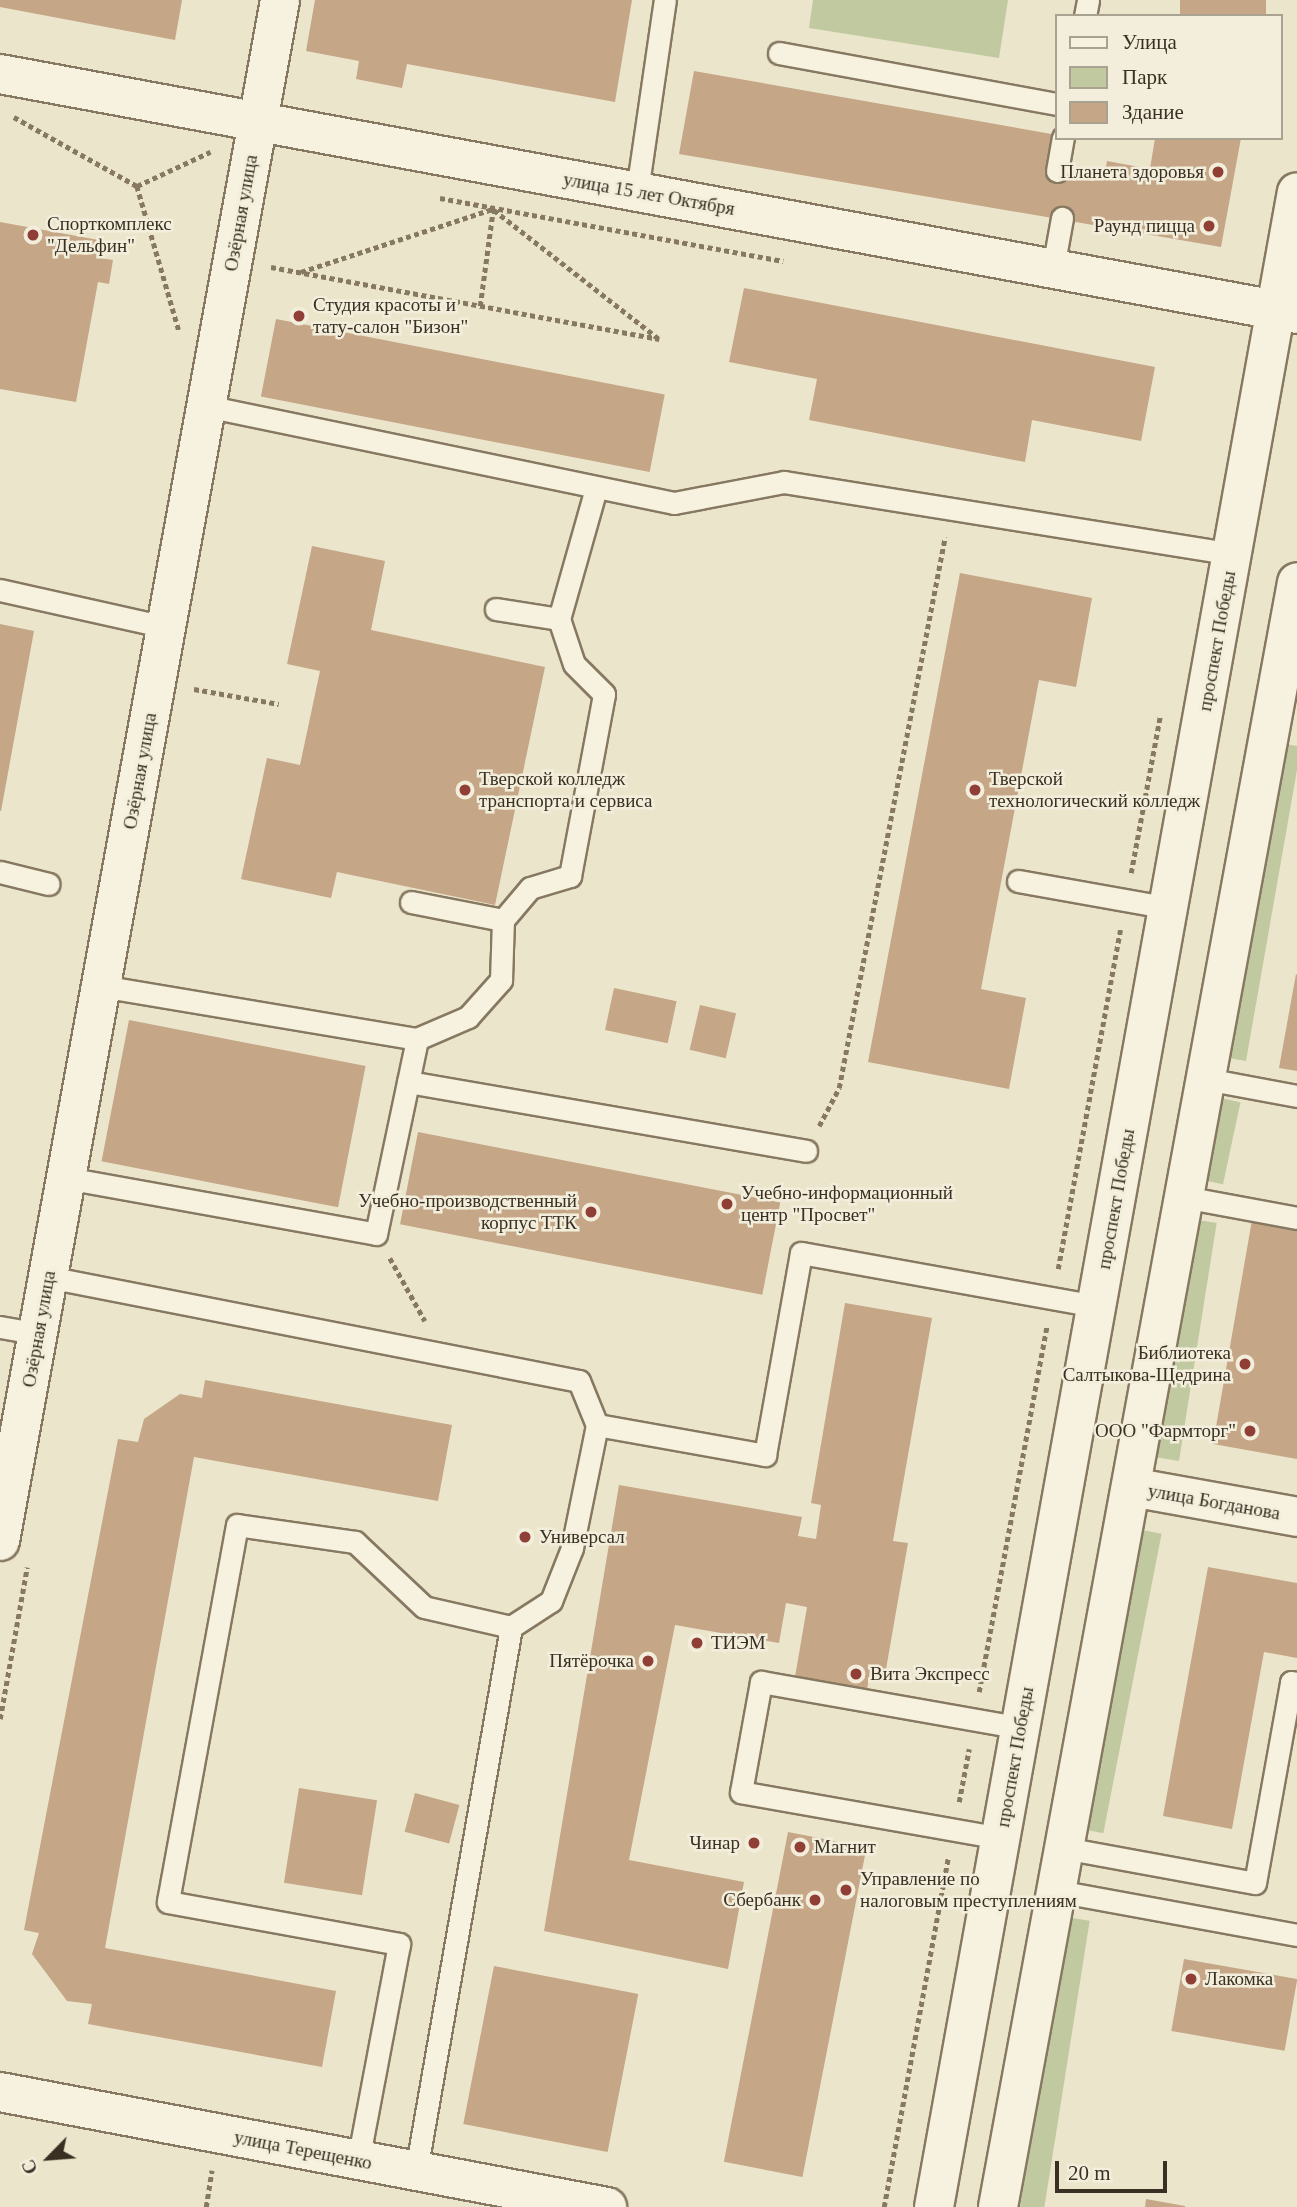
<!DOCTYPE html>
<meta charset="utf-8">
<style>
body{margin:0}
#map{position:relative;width:1297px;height:2207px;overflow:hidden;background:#ebe5cc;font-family:Georgia,serif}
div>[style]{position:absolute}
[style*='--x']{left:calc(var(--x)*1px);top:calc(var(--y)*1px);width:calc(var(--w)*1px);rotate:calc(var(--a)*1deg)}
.green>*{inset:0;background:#c0c9a0;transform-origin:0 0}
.building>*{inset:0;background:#c5a686;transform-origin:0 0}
.path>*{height:4.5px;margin-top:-2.25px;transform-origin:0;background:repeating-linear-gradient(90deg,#877961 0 5px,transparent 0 8.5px)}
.roads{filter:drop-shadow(2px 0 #877961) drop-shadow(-2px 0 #877961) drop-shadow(0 2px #877961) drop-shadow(0 -2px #877961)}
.service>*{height:21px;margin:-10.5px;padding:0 10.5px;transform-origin:10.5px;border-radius:10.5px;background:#f6f2df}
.minor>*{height:38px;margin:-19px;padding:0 19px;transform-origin:19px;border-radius:19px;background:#f6f2df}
.tertiary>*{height:38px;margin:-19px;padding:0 19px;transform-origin:19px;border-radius:19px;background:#f6f2df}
.secondary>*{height:38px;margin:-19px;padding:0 19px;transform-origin:19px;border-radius:19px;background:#f6f2df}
.dots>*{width:19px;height:19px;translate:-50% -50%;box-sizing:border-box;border:4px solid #f3eedb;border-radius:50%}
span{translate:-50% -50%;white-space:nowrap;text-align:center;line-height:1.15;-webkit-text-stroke:5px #f3eedb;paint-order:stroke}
.poi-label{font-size:19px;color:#393023}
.right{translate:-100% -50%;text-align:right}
.left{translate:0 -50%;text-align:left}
.street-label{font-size:19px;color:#393023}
.legend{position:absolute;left:1055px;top:14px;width:228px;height:126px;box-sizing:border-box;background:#f3eedb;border:2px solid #a9a291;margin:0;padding:9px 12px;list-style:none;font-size:21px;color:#393023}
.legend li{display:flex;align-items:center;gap:14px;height:35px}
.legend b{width:35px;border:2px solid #a9a291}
.north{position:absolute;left:14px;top:2123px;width:70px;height:70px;-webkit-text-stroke:5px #f3eedb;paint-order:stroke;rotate:245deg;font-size:19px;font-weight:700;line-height:28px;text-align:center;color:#393023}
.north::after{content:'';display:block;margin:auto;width:24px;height:32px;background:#393023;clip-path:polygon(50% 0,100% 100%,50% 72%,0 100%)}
.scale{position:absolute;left:1055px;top:2161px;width:112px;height:32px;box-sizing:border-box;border:4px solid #393023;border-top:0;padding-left:9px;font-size:21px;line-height:24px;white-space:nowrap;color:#393023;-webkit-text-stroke:5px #f3eedb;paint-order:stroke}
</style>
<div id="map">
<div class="green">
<i style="clip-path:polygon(813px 0,1008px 0,999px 58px,809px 28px)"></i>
<i style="clip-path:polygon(1278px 743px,1297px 746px,1297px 770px,1246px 1061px,1223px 1057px)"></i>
<i style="left:1216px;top:1097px;width:25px;height:84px;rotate:12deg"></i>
<i style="left:1192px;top:1219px;width:25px;height:241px;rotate:9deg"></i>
<i style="left:1137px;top:1529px;width:25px;height:305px;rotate:11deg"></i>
<i style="left:1066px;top:1917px;width:24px;height:295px;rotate:9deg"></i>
</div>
<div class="building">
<i style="clip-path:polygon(0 0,182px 0,175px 40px,0 7px)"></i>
<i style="clip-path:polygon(315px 0,632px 0,615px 102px,407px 64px,402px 88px,356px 79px,359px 61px,306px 51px)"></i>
<i style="left:1180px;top:0;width:86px;height:16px"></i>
<i style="clip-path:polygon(694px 71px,1057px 135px,1053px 170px,1104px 179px,1107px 161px,1150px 169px,1155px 138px,1241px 138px,1221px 247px,679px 154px)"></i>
<i style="clip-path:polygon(0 222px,104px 241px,101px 258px,113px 260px,109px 284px,98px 282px,76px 402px,0 389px)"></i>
<i style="clip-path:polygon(744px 288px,1155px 367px,1141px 441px,1032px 420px,1025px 462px,809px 420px,817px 379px,729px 362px)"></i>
<i style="left:276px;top:319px;width:396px;height:79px;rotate:11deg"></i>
<i style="clip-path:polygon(312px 546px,385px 561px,371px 630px,545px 667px,495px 905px,337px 872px,331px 898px,241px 879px,267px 758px,300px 765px,320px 671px,287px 664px)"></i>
<i style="clip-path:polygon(960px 573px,1092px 598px,1076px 687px,1039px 680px,981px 989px,1026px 998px,1009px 1089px,868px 1062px)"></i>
<i style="clip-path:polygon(0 624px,34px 631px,1px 811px,0 811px)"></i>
<i style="clip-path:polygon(1296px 974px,1297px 975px,1297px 1071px,1279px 1068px)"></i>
<i style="left:614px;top:988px;width:64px;height:43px;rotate:12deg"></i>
<i style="left:700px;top:1005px;width:37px;height:46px;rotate:13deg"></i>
<i style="left:129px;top:1020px;width:241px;height:144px;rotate:11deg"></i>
<i style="left:418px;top:1132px;width:369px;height:94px;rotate:11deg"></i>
<i style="clip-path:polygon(1252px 1220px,1297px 1228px,1297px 1459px,1213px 1444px)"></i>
<i style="clip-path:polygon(845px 1303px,932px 1318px,893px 1541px,908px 1543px,885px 1675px,870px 1672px,867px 1690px,795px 1677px,807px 1607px,786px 1603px,779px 1643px,675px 1625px,629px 1860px,744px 1882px,728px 1969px,544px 1931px,619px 1485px,802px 1517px,798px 1536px,816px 1539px,821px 1505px,811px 1503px)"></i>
<i style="clip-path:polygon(205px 1380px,452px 1425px,438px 1501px,194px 1457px,105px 1948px,336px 1991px,322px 2067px,88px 2024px,92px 2004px,67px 2001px,32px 1954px,39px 1933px,24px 1930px,118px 1439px,138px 1442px,144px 1419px,180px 1394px,202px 1398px)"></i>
<i style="clip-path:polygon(1208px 1567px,1297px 1583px,1297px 1658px,1264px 1652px,1232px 1829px,1163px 1816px)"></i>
<i style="left:299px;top:1788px;width:79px;height:96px;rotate:9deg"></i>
<i style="left:415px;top:1793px;width:46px;height:40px;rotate:15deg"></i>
<i style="left:788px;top:1832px;width:80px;height:336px;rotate:11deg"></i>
<i style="left:1184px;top:1959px;width:115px;height:73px;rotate:10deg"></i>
<i style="left:494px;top:1966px;width:147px;height:161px;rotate:11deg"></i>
<i style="clip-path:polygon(1146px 2199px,1185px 2206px,1185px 2207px,1145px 2207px)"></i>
</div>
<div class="path">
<i style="--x:14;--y:117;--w:141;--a:29.3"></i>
<i style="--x:137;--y:186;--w:151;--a:73.8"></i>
<i style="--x:137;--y:186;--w:81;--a:-25"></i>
<i style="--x:440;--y:198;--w:349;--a:10.4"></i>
<i style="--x:494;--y:210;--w:208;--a:38"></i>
<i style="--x:271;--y:267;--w:395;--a:10.5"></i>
<i style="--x:301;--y:272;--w:202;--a:-18.2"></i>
<i style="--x:480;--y:306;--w:97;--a:-82.3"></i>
<i style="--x:194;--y:689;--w:86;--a:10"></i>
<i style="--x:1131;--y:873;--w:159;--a:-79.5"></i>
<i style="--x:819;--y:1126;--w:43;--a:-62.2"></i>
<i style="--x:839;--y:1088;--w:561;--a:-79.11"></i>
<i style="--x:390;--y:1258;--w:72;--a:60.9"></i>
<i style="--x:1058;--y:1269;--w:345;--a:-79.6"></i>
<i style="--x:979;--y:1692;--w:372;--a:-79.5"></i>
<i style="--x:0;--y:1719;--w:154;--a:-79.9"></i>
<i style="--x:959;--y:1802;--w:54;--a:-79.3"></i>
<i style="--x:206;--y:2207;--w:37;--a:-81"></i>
<i style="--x:884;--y:2207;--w:354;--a:-79.6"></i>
</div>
<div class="roads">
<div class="service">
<i style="--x:1085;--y:16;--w:16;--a:-79"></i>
<i style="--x:779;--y:53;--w:283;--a:10.4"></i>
<i style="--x:1057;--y:171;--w:34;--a:-80"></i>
<i style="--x:637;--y:191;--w:193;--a:-81.7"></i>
<i style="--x:1053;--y:268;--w:51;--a:-79.8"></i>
<i style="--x:206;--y:406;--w:478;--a:11.7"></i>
<i style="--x:674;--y:503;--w:112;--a:-10.8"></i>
<i style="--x:784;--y:482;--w:455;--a:9.1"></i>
<i style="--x:0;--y:590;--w:170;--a:12.6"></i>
<i style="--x:559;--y:619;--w:136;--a:-74.2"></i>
<i style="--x:0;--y:872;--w:50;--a:13.8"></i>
<i style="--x:1018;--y:881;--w:153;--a:10.1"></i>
<i style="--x:411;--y:902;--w:94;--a:11.1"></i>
<i style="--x:417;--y:1039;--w:56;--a:-23.3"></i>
<i style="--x:468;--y:1017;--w:50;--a:-48.3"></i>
<i style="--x:501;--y:980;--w:60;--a:-88.1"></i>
<i style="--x:503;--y:920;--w:42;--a:-49.8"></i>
<i style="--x:530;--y:888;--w:42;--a:-16.7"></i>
<i style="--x:570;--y:876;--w:185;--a:-79.4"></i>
<i style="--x:604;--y:694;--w:42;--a:-135"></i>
<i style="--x:574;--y:664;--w:47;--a:-108.4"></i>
<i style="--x:559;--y:619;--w:64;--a:-171"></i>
<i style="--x:1206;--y:1079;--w:93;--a:10.6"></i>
<i style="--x:408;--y:1082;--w:404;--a:9.8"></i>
<i style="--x:66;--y:1178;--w:315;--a:10.2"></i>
<i style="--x:376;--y:1234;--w:199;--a:-78.1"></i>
<i style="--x:417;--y:1039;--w:320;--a:-170.5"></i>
<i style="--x:1184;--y:1197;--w:115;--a:10.5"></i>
<i style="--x:48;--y:1277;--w:541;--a:11.08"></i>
<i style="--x:579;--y:1381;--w:48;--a:67.8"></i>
<i style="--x:597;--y:1425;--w:126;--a:101.5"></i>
<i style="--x:572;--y:1548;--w:57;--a:111.6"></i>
<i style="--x:551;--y:1601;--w:48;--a:147"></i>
<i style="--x:511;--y:1627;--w:89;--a:-167.1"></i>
<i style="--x:424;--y:1607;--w:95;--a:-136.7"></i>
<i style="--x:355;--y:1542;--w:119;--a:-171.8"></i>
<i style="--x:237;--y:1525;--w:383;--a:100.4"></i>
<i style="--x:168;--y:1902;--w:235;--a:10.3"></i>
<i style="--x:399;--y:1944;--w:220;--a:100.7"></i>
<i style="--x:0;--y:1327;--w:39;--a:10"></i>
<i style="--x:597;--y:1425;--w:171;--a:10.1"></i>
<i style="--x:765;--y:1455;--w:205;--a:-79.9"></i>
<i style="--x:801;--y:1253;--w:301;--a:10.2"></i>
<i style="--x:1001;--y:1838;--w:264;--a:-170"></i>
<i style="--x:741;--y:1792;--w:112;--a:-79.7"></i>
<i style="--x:761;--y:1682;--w:264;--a:10"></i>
<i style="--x:1064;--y:1848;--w:194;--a:10.4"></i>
<i style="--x:1255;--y:1883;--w:204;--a:-79.8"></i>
<i style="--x:1291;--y:1682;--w:6;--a:9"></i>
<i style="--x:1057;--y:1891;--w:244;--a:10.4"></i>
<i style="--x:416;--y:2171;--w:552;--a:-80.09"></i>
</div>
<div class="minor">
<i style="--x:1131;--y:1487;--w:169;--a:10.2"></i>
<i style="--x:0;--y:1541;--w:1566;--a:-79.7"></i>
<i style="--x:0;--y:2092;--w:618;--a:10.73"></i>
</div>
<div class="tertiary">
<i style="--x:0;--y:74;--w:1319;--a:10.48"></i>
</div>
<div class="secondary">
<i style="--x:934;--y:2207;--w:2047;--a:-79.79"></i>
<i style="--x:998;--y:2207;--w:1652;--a:-79.57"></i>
</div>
</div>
<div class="dots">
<i style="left:1218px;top:172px;background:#903f37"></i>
<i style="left:1209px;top:226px;background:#903f37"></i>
<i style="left:33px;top:235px;background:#903f37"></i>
<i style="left:299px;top:316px;background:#903f37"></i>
<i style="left:465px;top:790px;background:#903f37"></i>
<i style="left:975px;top:790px;background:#903f37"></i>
<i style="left:727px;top:1204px;background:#903f37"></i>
<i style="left:591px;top:1212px;background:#903f37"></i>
<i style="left:1245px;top:1364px;background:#903f37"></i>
<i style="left:1250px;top:1431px;background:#903f37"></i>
<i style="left:525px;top:1537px;background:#903f37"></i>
<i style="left:697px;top:1643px;background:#903f37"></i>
<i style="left:648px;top:1661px;background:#903f37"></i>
<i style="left:856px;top:1674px;background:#903f37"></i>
<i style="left:754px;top:1843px;background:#903f37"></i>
<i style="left:800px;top:1847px;background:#903f37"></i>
<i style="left:846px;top:1890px;background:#903f37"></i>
<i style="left:815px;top:1900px;background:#903f37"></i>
<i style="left:1191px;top:1979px;background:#903f37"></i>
</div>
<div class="poi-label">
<span class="right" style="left:1204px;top:172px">Планета здоровья</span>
<span class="left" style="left:47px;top:235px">Спорткомплекс<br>"Дельфин"</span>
<span class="right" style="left:1195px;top:226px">Раунд пицца</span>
<span class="left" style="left:313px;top:316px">Студия красоты и<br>тату-салон "Бизон"</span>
<span class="left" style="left:479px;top:790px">Тверской колледж<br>транспорта и сервиса</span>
<span class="left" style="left:989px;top:790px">Тверской<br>технологический колледж</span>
<span class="left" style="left:741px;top:1204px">Учебно-информационный<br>центр "Просвет"</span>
<span class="right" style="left:577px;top:1212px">Учебно-производственный<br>корпус ТТК</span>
<span class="right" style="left:1231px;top:1364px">Библиотека<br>Салтыкова-Щедрина</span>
<span class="right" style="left:1236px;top:1431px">ООО "Фармторг"</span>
<span class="left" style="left:539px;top:1537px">Универсал</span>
<span class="left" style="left:711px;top:1643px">ТИЭМ</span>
<span class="right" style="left:634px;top:1661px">Пятёрочка</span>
<span class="left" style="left:870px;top:1674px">Вита Экспресс</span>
<span class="right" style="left:740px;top:1843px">Чинар</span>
<span class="left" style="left:814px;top:1847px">Магнит</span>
<span class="left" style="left:860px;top:1890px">Управление по<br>налоговым преступлениям</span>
<span class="right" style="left:801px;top:1900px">Сбербанк</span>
<span class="left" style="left:1205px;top:1979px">Лакомка</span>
</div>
<div class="street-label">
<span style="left:649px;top:194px;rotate:10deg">улица 15 лет Октября</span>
<span style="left:241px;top:213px;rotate:-80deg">Озёрная улица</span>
<span style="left:1217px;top:641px;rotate:-80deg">проспект Победы</span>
<span style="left:140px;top:771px;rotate:-80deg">Озёрная улица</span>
<span style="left:1116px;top:1199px;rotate:-80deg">проспект Победы</span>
<span style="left:39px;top:1329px;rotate:-80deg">Озёрная улица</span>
<span style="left:1214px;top:1502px;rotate:10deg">улица Богданова</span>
<span style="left:1015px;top:1757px;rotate:-80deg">проспект Победы</span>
<span style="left:303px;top:2150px;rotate:11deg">улица Терещенко</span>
</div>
<ul class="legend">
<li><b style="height:9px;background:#f6f2df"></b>Улица</li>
<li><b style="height:19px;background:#c0c9a0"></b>Парк</li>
<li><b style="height:19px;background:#c5a686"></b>Здание</li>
</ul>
<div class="north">С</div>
<div class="scale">20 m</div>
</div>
